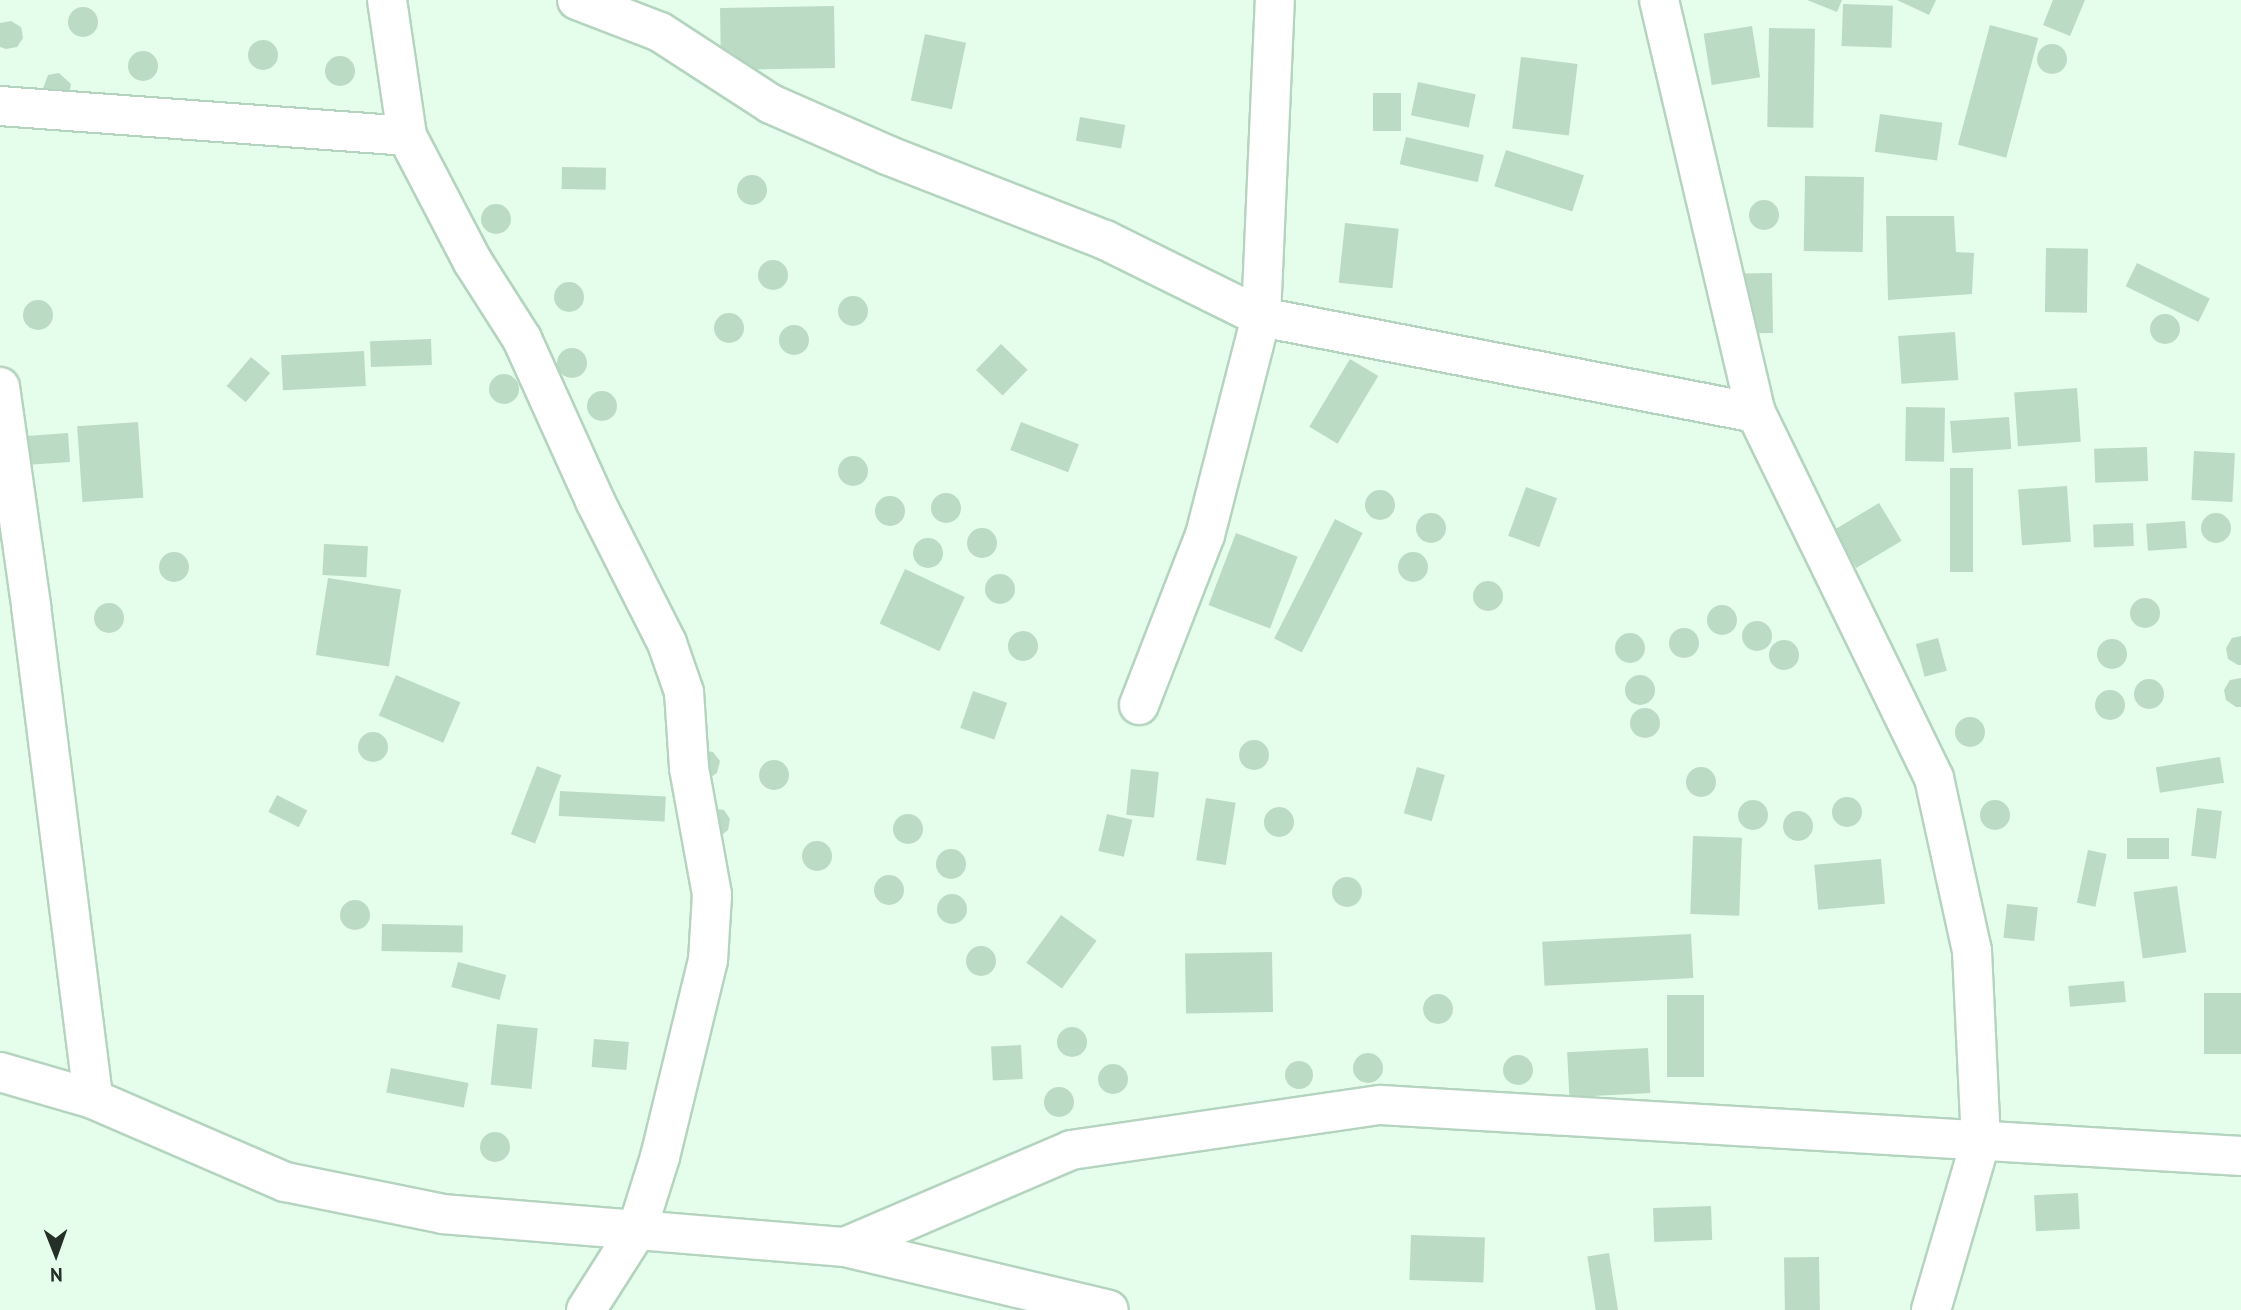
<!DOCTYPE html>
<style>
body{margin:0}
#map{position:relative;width:2241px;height:1310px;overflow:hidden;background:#e4feeb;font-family:"PT Sans",sans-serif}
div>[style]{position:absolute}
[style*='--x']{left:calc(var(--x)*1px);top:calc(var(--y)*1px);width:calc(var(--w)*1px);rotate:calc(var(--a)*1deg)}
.building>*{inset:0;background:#bcdbc5;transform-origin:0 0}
.round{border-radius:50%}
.roads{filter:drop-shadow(2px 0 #b5d4bf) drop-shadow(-2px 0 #b5d4bf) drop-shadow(0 2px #b5d4bf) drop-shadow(0 -2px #b5d4bf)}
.minor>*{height:38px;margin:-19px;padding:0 19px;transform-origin:19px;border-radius:19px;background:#fff}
span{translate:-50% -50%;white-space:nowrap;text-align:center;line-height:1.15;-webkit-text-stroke:5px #e4feeb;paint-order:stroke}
.north{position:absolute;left:21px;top:1219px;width:70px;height:70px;-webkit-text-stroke:5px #e4feeb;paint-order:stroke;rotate:179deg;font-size:19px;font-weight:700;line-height:28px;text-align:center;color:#232f27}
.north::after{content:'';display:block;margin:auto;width:24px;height:32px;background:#232f27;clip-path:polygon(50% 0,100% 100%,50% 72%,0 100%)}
</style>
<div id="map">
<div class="building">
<i style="clip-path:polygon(1807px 0,1842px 0,1837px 12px)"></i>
<i style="clip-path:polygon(1897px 0,1936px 0,1929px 15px)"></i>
<i style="clip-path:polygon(2053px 0,2085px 0,2070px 36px,2043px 25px)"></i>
<i style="left:1843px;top:4px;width:50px;height:42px;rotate:2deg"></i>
<i style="left:834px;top:6px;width:62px;height:114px;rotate:89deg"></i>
<i class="round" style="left:68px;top:7px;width:30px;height:30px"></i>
<i style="clip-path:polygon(11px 21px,21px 27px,23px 38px,17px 47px,6px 49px,0 47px,0 23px)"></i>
<i style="left:1990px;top:25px;width:50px;height:124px;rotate:15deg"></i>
<i style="left:1752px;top:26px;width:52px;height:49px;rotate:81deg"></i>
<i style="left:1769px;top:28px;width:46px;height:99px;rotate:1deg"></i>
<i style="left:925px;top:34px;width:42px;height:68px;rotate:12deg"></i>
<i class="round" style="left:248px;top:40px;width:30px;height:30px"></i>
<i class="round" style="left:2037px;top:44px;width:30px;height:30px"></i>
<i class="round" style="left:128px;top:51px;width:30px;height:30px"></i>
<i class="round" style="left:325px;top:56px;width:30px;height:30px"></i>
<i style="left:1521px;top:57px;width:57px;height:72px;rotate:7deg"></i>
<i style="clip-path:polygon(59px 73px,71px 84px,69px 95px,42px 91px,48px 75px)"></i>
<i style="left:1418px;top:82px;width:59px;height:34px;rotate:12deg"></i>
<i style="left:1373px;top:93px;width:28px;height:38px"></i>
<i style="left:1880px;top:114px;width:63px;height:38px;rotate:8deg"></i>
<i style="left:1080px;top:117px;width:46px;height:24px;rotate:10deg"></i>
<i style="left:1406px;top:137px;width:80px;height:28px;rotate:13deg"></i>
<i style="left:1506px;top:150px;width:82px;height:38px;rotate:18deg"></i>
<i style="left:562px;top:167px;width:44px;height:22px;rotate:1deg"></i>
<i class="round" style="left:737px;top:175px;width:30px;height:30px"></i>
<i style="left:1805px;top:176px;width:59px;height:75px;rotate:1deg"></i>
<i class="round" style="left:1749px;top:200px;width:30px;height:30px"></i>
<i class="round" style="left:481px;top:204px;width:30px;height:30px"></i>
<i style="clip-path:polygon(1886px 216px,1954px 216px,1956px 252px,1974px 253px,1972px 294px,1888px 300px)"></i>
<i style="left:1345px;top:223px;width:54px;height:60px;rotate:6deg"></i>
<i style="left:2046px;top:248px;width:42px;height:64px;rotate:1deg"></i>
<i class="round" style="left:758px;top:260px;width:30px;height:30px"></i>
<i style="left:2137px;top:263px;width:81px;height:26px;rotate:26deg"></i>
<i style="left:1772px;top:273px;width:60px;height:30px;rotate:89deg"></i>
<i class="round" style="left:554px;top:282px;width:30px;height:30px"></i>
<i class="round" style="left:838px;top:296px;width:30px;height:30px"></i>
<i class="round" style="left:23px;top:300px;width:30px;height:30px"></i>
<i class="round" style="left:714px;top:313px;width:30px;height:30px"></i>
<i class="round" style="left:2150px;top:314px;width:30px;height:30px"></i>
<i class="round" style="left:779px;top:325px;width:30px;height:30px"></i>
<i style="left:1955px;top:332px;width:48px;height:57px;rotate:86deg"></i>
<i style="left:431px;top:339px;width:26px;height:61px;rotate:88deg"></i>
<i style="left:1001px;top:344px;width:37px;height:36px;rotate:44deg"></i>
<i class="round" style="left:557px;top:348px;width:30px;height:30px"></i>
<i style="left:364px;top:351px;width:35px;height:83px;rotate:87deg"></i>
<i style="left:251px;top:357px;width:25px;height:38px;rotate:40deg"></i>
<i style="left:1350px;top:359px;width:33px;height:79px;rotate:31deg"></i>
<i class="round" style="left:489px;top:374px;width:30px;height:30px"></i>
<i style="left:2077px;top:388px;width:54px;height:63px;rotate:86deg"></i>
<i class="round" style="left:587px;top:391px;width:30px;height:30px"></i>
<i style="left:1906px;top:407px;width:39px;height:54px;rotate:1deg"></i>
<i style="left:2009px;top:417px;width:32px;height:59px;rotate:86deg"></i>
<i style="left:138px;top:422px;width:76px;height:61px;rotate:86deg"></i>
<i style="left:1021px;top:422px;width:62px;height:30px;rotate:21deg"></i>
<i style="left:68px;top:433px;width:29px;height:52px;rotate:86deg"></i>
<i style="left:2147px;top:447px;width:34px;height:53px;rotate:88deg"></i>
<i style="left:2194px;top:451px;width:41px;height:49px;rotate:3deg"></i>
<i class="round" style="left:838px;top:456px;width:30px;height:30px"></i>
<i style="left:1950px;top:468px;width:23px;height:104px"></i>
<i style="left:2067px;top:486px;width:56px;height:49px;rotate:86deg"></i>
<i style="left:1526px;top:487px;width:33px;height:52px;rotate:20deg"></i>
<i class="round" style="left:1365px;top:490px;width:30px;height:30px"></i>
<i class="round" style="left:931px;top:493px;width:30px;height:30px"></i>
<i class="round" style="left:875px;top:496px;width:30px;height:30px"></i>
<i style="left:1879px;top:503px;width:44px;height:53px;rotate:59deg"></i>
<i class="round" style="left:2201px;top:513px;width:30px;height:30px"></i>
<i class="round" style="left:1416px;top:513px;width:30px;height:30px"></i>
<i style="left:1335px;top:519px;width:31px;height:134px;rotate:27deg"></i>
<i style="left:2185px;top:521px;width:27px;height:39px;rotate:86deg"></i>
<i style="left:2133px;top:523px;width:23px;height:40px;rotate:88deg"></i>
<i class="round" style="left:967px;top:528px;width:30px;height:30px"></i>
<i style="left:1236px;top:533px;width:66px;height:77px;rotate:21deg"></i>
<i class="round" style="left:913px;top:538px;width:30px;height:30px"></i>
<i style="left:324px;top:544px;width:44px;height:31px;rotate:3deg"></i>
<i class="round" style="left:159px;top:552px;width:30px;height:30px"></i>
<i class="round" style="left:1398px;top:552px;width:30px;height:30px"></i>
<i style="left:905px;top:569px;width:66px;height:60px;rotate:25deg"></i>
<i class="round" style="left:985px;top:574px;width:30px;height:30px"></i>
<i style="left:328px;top:578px;width:74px;height:78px;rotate:9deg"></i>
<i class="round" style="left:1473px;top:581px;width:30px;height:30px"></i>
<i class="round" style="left:2130px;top:598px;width:30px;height:30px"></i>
<i class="round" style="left:94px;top:603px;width:30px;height:30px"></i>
<i class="round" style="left:1707px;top:605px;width:30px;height:30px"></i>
<i class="round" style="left:1742px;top:621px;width:30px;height:30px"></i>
<i class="round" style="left:1669px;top:628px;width:30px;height:30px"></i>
<i class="round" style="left:1008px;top:631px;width:30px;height:30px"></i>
<i class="round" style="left:1615px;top:633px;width:30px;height:30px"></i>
<i style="clip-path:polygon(2241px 636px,2241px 665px,2238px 665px,2228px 659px,2226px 648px,2232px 638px)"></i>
<i style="left:1938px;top:638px;width:34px;height:23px;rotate:75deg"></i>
<i class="round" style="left:2097px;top:639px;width:30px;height:30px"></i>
<i class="round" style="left:1769px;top:640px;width:30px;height:30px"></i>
<i style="left:396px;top:675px;width:70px;height:44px;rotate:23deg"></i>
<i class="round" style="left:1625px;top:675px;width:30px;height:30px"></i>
<i style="clip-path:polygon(2241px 678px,2241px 707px,2236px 707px,2226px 700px,2224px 690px,2230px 680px)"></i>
<i class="round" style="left:2134px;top:679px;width:30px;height:30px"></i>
<i class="round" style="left:2095px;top:690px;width:30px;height:30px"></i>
<i style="left:973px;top:691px;width:36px;height:39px;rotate:19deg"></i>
<i class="round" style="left:1630px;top:708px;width:30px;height:30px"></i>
<i class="round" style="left:1955px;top:717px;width:30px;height:30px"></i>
<i class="round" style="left:358px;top:732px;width:30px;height:30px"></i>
<i class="round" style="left:1239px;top:740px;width:30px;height:30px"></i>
<i style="clip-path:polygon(702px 750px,713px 752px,720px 761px,717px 773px,708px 779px)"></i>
<i style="left:2220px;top:757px;width:26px;height:65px;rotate:81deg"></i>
<i class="round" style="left:759px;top:760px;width:30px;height:30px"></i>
<i style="left:537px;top:766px;width:26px;height:73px;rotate:21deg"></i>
<i style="left:1417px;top:767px;width:29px;height:48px;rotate:16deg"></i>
<i class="round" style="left:1686px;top:767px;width:30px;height:30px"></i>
<i style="left:1131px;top:769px;width:28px;height:46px;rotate:6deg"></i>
<i style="left:560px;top:791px;width:106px;height:25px;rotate:3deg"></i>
<i style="left:277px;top:795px;width:34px;height:19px;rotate:27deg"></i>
<i class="round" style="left:1832px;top:797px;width:30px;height:30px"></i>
<i style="left:1206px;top:798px;width:30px;height:63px;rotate:9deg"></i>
<i class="round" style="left:1738px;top:800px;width:30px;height:30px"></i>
<i class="round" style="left:1980px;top:800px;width:30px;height:30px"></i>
<i class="round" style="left:1264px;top:807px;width:30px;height:30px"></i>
<i style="clip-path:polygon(712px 808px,724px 810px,730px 819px,728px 830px,719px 837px)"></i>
<i style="left:2197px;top:808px;width:25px;height:48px;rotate:7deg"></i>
<i class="round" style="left:1783px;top:811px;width:30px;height:30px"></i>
<i style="left:1107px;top:814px;width:26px;height:38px;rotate:13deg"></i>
<i class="round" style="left:893px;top:814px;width:30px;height:30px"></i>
<i style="left:1693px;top:836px;width:49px;height:78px;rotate:2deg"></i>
<i style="left:2169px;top:838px;width:21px;height:42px;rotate:90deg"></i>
<i class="round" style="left:802px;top:841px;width:30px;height:30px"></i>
<i class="round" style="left:936px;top:849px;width:30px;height:30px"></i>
<i style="left:2088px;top:850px;width:19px;height:54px;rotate:12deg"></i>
<i style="left:1881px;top:859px;width:45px;height:67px;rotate:85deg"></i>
<i class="round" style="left:874px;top:875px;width:30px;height:30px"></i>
<i class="round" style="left:1332px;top:877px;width:30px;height:30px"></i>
<i style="left:2177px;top:886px;width:67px;height:44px;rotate:82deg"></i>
<i class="round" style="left:937px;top:894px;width:30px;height:30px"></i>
<i class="round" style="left:340px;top:900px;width:30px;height:30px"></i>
<i style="left:2007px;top:904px;width:31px;height:34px;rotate:6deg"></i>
<i style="left:1061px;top:915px;width:44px;height:59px;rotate:36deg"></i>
<i style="left:382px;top:924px;width:81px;height:27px;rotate:1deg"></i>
<i style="left:1691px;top:934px;width:44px;height:149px;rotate:87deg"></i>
<i class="round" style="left:966px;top:946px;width:30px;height:30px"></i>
<i style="left:1272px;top:952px;width:60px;height:87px;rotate:89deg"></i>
<i style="left:458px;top:962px;width:50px;height:26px;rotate:15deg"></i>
<i style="left:2124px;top:981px;width:21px;height:56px;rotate:85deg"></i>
<i style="left:2204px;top:993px;width:37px;height:61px"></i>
<i class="round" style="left:1423px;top:994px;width:30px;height:30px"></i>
<i style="left:1667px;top:995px;width:37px;height:82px"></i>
<i style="left:497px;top:1024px;width:41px;height:61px;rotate:6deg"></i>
<i class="round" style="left:1057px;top:1027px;width:30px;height:30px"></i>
<i style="left:594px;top:1039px;width:35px;height:28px;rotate:5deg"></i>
<i style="left:1021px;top:1045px;width:34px;height:30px;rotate:87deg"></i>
<i style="left:1648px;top:1048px;width:45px;height:81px;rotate:87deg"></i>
<i class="round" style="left:1353px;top:1053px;width:30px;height:30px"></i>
<i class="round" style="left:1503px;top:1055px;width:30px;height:30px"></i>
<i class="round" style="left:1285px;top:1061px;width:28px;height:28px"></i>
<i class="round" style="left:1098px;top:1064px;width:30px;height:30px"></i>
<i style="left:391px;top:1068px;width:79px;height:25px;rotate:11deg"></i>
<i class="round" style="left:1044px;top:1087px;width:30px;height:30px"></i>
<i class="round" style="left:480px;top:1132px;width:30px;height:30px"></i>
<i style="left:2078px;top:1193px;width:36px;height:44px;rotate:87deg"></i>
<i style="left:1711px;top:1206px;width:34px;height:58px;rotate:88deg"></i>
<i style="left:1411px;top:1235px;width:74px;height:45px;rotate:2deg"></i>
<i style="left:1609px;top:1253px;width:58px;height:22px;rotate:81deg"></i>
<i style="left:1819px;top:1257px;width:53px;height:35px;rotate:89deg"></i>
</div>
<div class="roads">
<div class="minor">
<i style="--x:387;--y:0;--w:137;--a:81.6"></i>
<i style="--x:407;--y:136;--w:142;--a:62.4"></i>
<i style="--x:473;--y:262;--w:91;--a:57.5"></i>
<i style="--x:522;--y:339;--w:178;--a:65.7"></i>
<i style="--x:595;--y:501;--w:159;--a:63.1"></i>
<i style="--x:667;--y:643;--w:52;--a:70.9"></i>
<i style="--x:684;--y:692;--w:76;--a:86.2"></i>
<i style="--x:689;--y:768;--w:129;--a:79.7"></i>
<i style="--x:712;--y:895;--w:65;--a:93.5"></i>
<i style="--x:708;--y:960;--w:203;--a:103.7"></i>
<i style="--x:660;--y:1157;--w:77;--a:107.5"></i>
<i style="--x:637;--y:1230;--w:95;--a:122.5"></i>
<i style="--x:577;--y:0;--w:89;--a:21.1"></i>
<i style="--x:660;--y:32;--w:132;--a:33"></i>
<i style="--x:771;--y:104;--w:127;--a:23.7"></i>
<i style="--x:887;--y:155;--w:234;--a:21.3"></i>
<i style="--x:1105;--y:240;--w:174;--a:26.3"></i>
<i style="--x:1261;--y:317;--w:504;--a:10.98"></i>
<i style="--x:1659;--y:0;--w:424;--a:76.8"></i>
<i style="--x:1756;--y:413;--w:406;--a:64"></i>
<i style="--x:1934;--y:778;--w:177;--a:77.6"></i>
<i style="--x:1972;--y:951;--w:189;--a:87.3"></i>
<i style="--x:1981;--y:1140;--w:177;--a:106.4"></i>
<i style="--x:0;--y:106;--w:408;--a:4.2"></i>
<i style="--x:0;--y:387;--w:221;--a:81.9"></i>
<i style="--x:31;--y:606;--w:497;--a:82.8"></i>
<i style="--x:1139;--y:705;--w:182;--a:-68.8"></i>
<i style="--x:1205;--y:535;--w:225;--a:-75.6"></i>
<i style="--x:1261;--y:317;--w:317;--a:-87.5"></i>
<i style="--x:0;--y:1072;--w:97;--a:16.2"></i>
<i style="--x:93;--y:1099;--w:209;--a:23.4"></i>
<i style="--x:285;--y:1182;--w:161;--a:11.4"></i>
<i style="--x:443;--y:1214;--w:403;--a:4.7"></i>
<i style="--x:845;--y:1247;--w:246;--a:-23.2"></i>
<i style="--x:1071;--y:1150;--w:313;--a:-8.3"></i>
<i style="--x:1381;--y:1105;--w:862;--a:3.39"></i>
<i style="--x:845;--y:1247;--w:271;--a:13.4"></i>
</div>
</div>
<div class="north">N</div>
</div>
